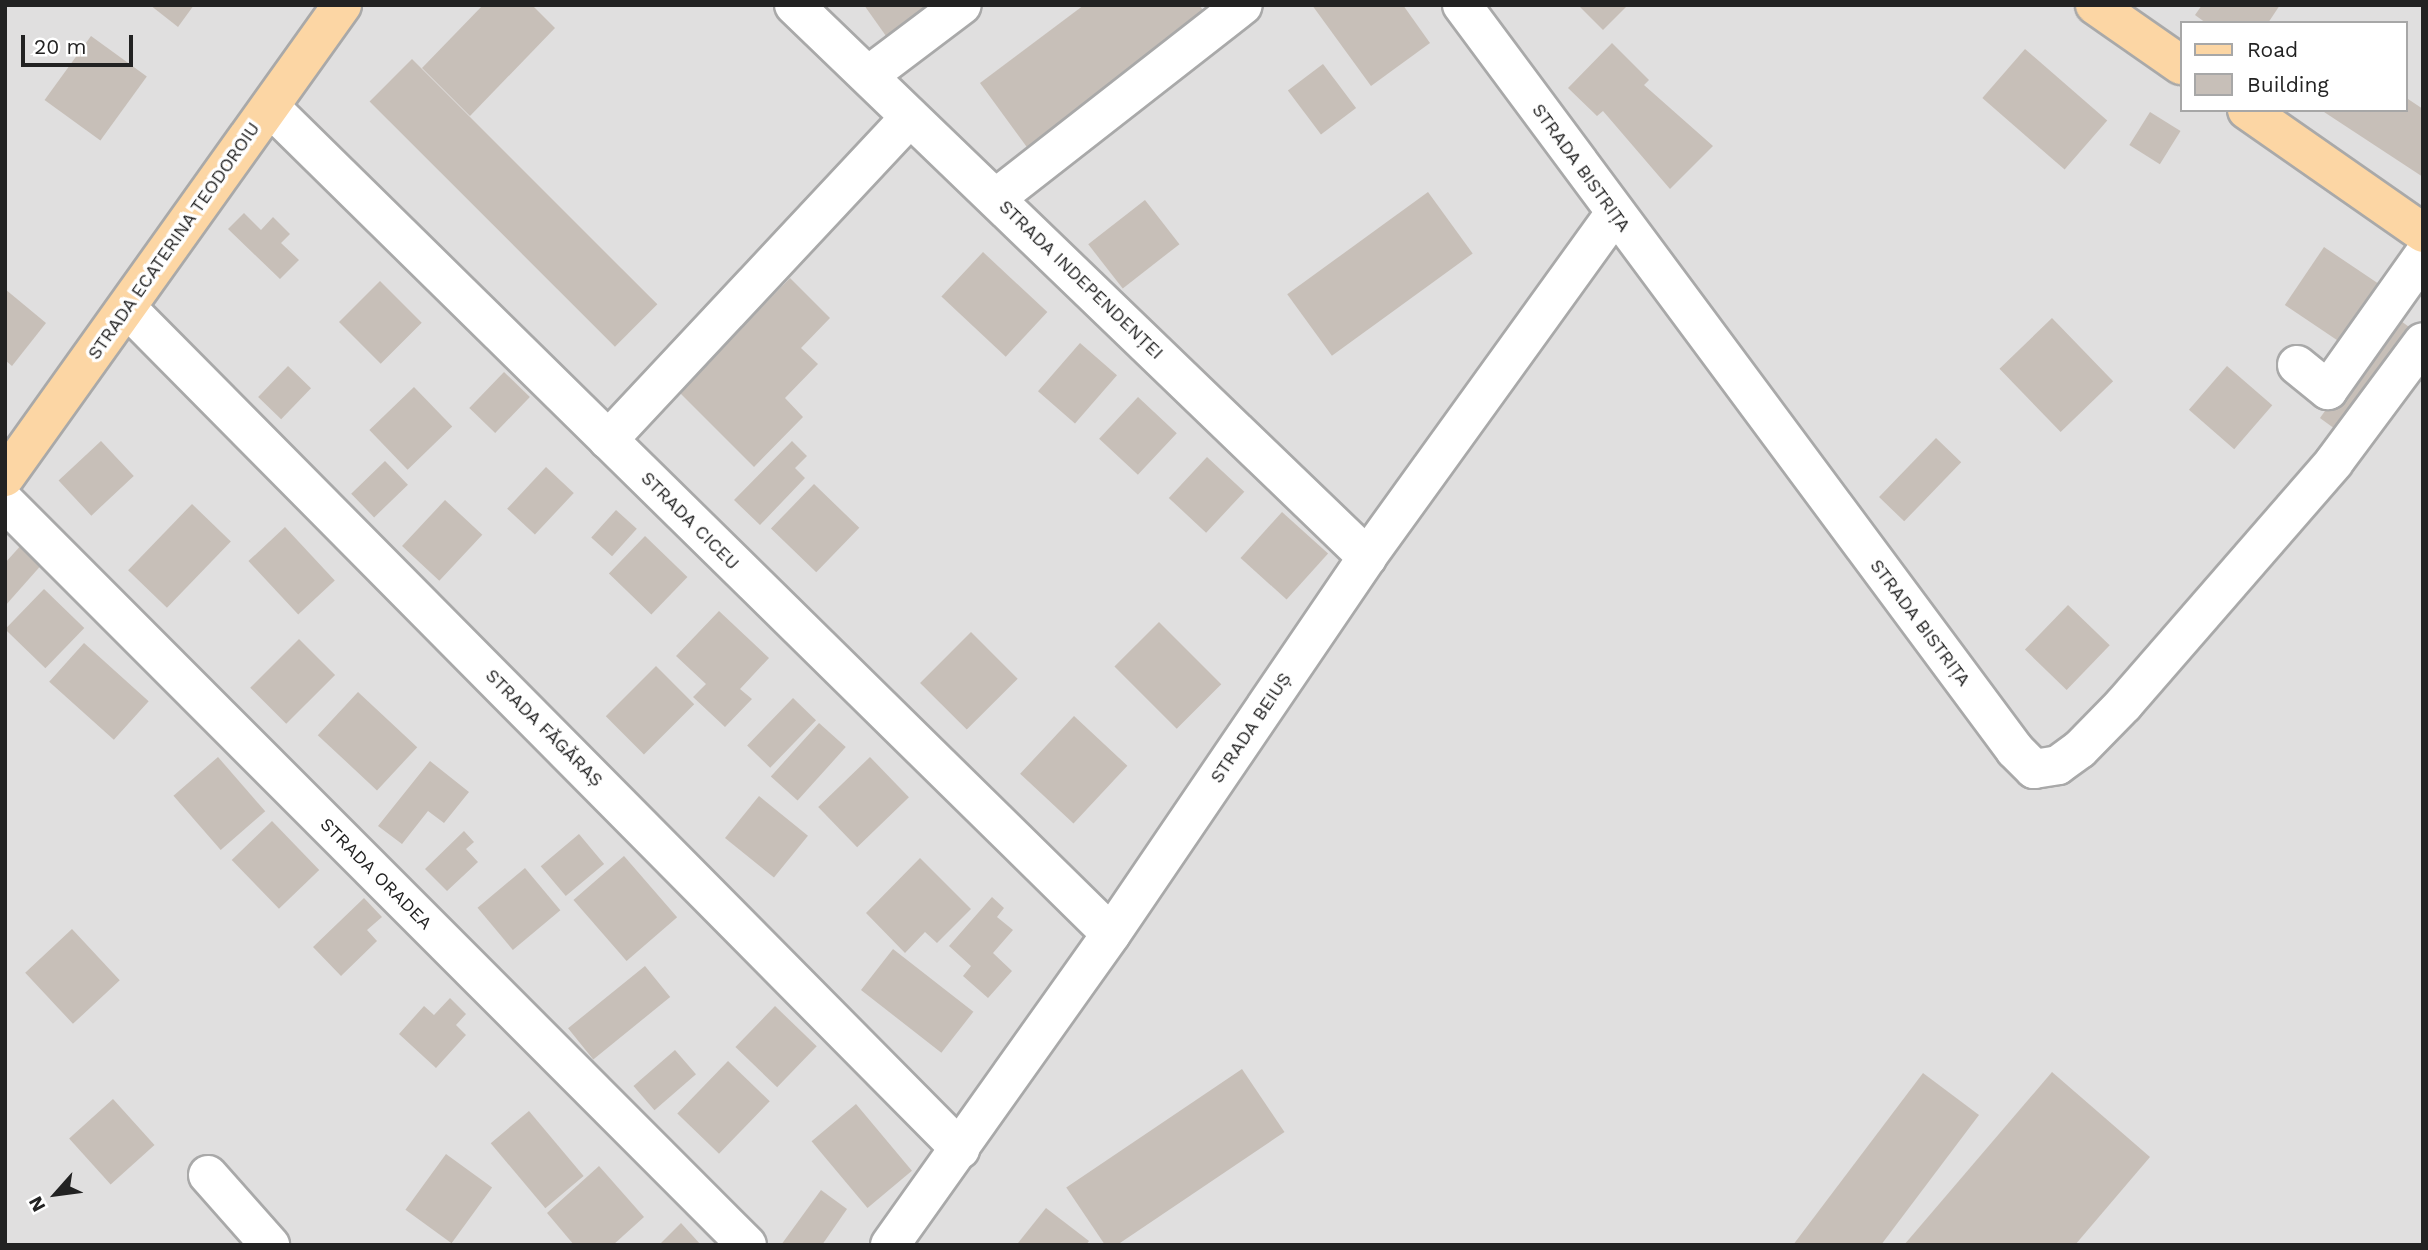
<!DOCTYPE html>
<meta charset="utf-8">
<style>
body{margin:0}
#map{position:relative;width:2428px;height:1250px;overflow:hidden;background:#f2efe9;font-family:"Work Sans",sans-serif}
div>[style]{position:absolute}
[style*='--x']{left:calc(var(--x)*1px);top:calc(var(--y)*1px);width:calc(var(--w)*1px);rotate:calc(var(--a)*1deg)}
.residential>*{inset:0;background:#e0dfdf}
.building>*{inset:0;background:#c7bfb8;transform-origin:0 0}
.roads{filter:drop-shadow(2px 0 #a9a9a9) drop-shadow(-2px 0 #a9a9a9) drop-shadow(0 2px #a9a9a9) drop-shadow(0 -2px #a9a9a9)}
.minor>*{height:38px;margin:-19px;padding:0 19px;transform-origin:19px;border-radius:19px;background:#fff}
.major>*{height:38px;margin:-19px;padding:0 19px;transform-origin:19px;border-radius:19px;background:#fcd6a4}
span{translate:-50% -50%;white-space:nowrap;text-align:center;line-height:1.15;-webkit-text-stroke:7px #fff;paint-order:stroke}
.street-label{font-size:18px;color:#222}
.frame{position:absolute;inset:0;border:7px solid #222;pointer-events:none}
.legend{position:absolute;left:2180px;top:21px;width:228px;height:91px;box-sizing:border-box;background:#fff;border:2px solid #a7a7a7;margin:0;padding:9px 12px;list-style:none;font-size:21px;color:#222}
.legend li{display:flex;align-items:center;gap:14px;height:35px}
.legend b{width:35px;border:2px solid #a7a7a7}
.north{position:absolute;left:21px;top:1159px;width:70px;height:70px;-webkit-text-stroke:5px #fff;paint-order:stroke;rotate:242deg;font-size:19px;font-weight:700;line-height:28px;text-align:center;color:#222}
.north::after{content:'';display:block;margin:auto;width:24px;height:32px;background:#222;clip-path:polygon(50% 0,100% 100%,50% 72%,0 100%)}
.scale{position:absolute;left:21px;top:35px;width:112px;height:32px;box-sizing:border-box;border:4px solid #222;border-top:0;padding-left:9px;font-size:21px;line-height:24px;white-space:nowrap;color:#222;-webkit-text-stroke:5px #fff;paint-order:stroke}
</style>
<div id="map">
<div class="residential">
<i style="clip-path:polygon(evenodd,5px 5px,2423px 5px,2423px 1245px,5px 1245px,5px 5px,2181px 23px,2405px 23px,2405px 110px,2181px 110px,2181px 23px)"></i>
</div>
<div class="building">
<i style="clip-path:polygon(150px 5px,194px 5px,178px 27px)"></i>
<i style="clip-path:polygon(483px 5px,532px 5px,555px 28px,470px 116px,422px 68px)"></i>
<i style="clip-path:polygon(864px 5px,929px 5px,886px 36px)"></i>
<i style="clip-path:polygon(1084px 5px,1199px 5px,1208px 16px,1029px 150px,980px 83px)"></i>
<i style="clip-path:polygon(1312px 5px,1403px 5px,1430px 43px,1371px 86px)"></i>
<i style="clip-path:polygon(1578px 5px,1628px 5px,1603px 30px)"></i>
<i style="clip-path:polygon(2202px 5px,2280px 5px,2268px 23px,2206px 23px,2195px 15px)"></i>
<i style="left:91px;top:36px;width:69px;height:79px;rotate:36deg"></i>
<i style="clip-path:polygon(1612px 43px,1649px 80px,1644px 85px,1713px 146px,1670px 189px,1603px 111px,1597px 116px,1568px 88px)"></i>
<i style="left:2025px;top:49px;width:109px;height:65px;rotate:41deg"></i>
<i style="left:412px;top:59px;width:347px;height:60px;rotate:45deg"></i>
<i style="left:1323px;top:64px;width:55px;height:44px;rotate:53deg"></i>
<i style="clip-path:polygon(2405px 97px,2423px 109px,2423px 177px,2321px 110px,2405px 110px)"></i>
<i style="left:2150px;top:112px;width:36px;height:39px;rotate:32deg"></i>
<i style="left:1428px;top:192px;width:76px;height:174px;rotate:54deg"></i>
<i style="left:1145px;top:200px;width:56px;height:72px;rotate:52deg"></i>
<i style="clip-path:polygon(244px 213px,261px 230px,273px 217px,290px 234px,281px 243px,299px 260px,280px 279px,228px 229px)"></i>
<i style="left:2324px;top:247px;width:69px;height:70px;rotate:34deg"></i>
<i style="left:983px;top:252px;width:88px;height:61px;rotate:43deg"></i>
<i style="clip-path:polygon(790px 278px,830px 318px,801px 348px,818px 364px,785px 398px,803px 417px,754px 467px,679px 392px)"></i>
<i style="left:380px;top:281px;width:59px;height:58px;rotate:45deg"></i>
<i style="clip-path:polygon(5px 289px,46px 323px,12px 366px,5px 360px)"></i>
<i style="left:2394px;top:316px;width:31px;height:126px;rotate:36deg"></i>
<i style="left:2052px;top:318px;width:88px;height:73px;rotate:46deg"></i>
<i style="left:1080px;top:343px;width:49px;height:64px;rotate:41deg"></i>
<i style="left:288px;top:366px;width:32px;height:43px;rotate:44deg"></i>
<i style="left:2227px;top:366px;width:60px;height:58px;rotate:41deg"></i>
<i style="left:504px;top:372px;width:36px;height:50px;rotate:44deg"></i>
<i style="left:414px;top:387px;width:55px;height:62px;rotate:46deg"></i>
<i style="left:1138px;top:397px;width:53px;height:57px;rotate:43deg"></i>
<i style="left:1936px;top:438px;width:35px;height:82px;rotate:44deg"></i>
<i style="left:101px;top:441px;width:48px;height:58px;rotate:47deg"></i>
<i style="clip-path:polygon(792px 441px,807px 456px,795px 468px,805px 478px,760px 525px,734px 500px)"></i>
<i style="left:1207px;top:457px;width:51px;height:56px;rotate:43deg"></i>
<i style="left:385px;top:461px;width:33px;height:47px;rotate:46deg"></i>
<i style="left:546px;top:467px;width:38px;height:57px;rotate:43deg"></i>
<i style="left:814px;top:484px;width:63px;height:62px;rotate:44deg"></i>
<i style="left:445px;top:500px;width:51px;height:63px;rotate:43deg"></i>
<i style="left:192px;top:504px;width:54px;height:92px;rotate:44deg"></i>
<i style="left:616px;top:510px;width:28px;height:37px;rotate:42deg"></i>
<i style="left:1282px;top:512px;width:62px;height:62px;rotate:42deg"></i>
<i style="left:285px;top:527px;width:73px;height:50px;rotate:47deg"></i>
<i style="left:645px;top:536px;width:59px;height:52px;rotate:44deg"></i>
<i style="clip-path:polygon(23px 543px,44px 562px,5px 606px,5px 563px)"></i>
<i style="left:44px;top:589px;width:56px;height:56px;rotate:44deg"></i>
<i style="left:2068px;top:605px;width:58px;height:62px;rotate:44deg"></i>
<i style="clip-path:polygon(719px 611px,769px 658px,740px 689px,752px 699px,725px 727px,693px 697px,706px 684px,676px 656px)"></i>
<i style="left:1159px;top:622px;width:88px;height:63px;rotate:45deg"></i>
<i style="left:971px;top:632px;width:66px;height:72px;rotate:45deg"></i>
<i style="left:299px;top:639px;width:51px;height:69px;rotate:45deg"></i>
<i style="left:84px;top:643px;width:87px;height:52px;rotate:42deg"></i>
<i style="left:656px;top:666px;width:54px;height:71px;rotate:45deg"></i>
<i style="left:358px;top:692px;width:81px;height:59px;rotate:43deg"></i>
<i style="left:793px;top:698px;width:32px;height:66px;rotate:44deg"></i>
<i style="left:1074px;top:716px;width:73px;height:79px;rotate:43deg"></i>
<i style="left:819px;top:723px;width:36px;height:72px;rotate:42deg"></i>
<i style="left:218px;top:757px;width:72px;height:59px;rotate:49deg"></i>
<i style="left:870px;top:757px;width:56px;height:72px;rotate:46deg"></i>
<i style="clip-path:polygon(430px 761px,469px 792px,444px 823px,428px 811px,402px 844px,378px 826px)"></i>
<i style="left:759px;top:796px;width:63px;height:54px;rotate:39deg"></i>
<i style="left:272px;top:821px;width:68px;height:56px;rotate:46deg"></i>
<i style="clip-path:polygon(464px 831px,474px 842px,466px 849px,478px 862px,447px 891px,425px 869px)"></i>
<i style="left:579px;top:834px;width:39px;height:50px;rotate:50deg"></i>
<i style="left:624px;top:856px;width:81px;height:67px;rotate:49deg"></i>
<i style="clip-path:polygon(920px 858px,971px 909px,937px 943px,925px 932px,905px 953px,866px 913px)"></i>
<i style="left:525px;top:868px;width:55px;height:62px;rotate:50deg"></i>
<i style="clip-path:polygon(992px 897px,1004px 908px,997px 917px,1013px 930px,993px 953px,1012px 971px,988px 998px,963px 976px,971px 966px,949px 946px)"></i>
<i style="clip-path:polygon(364px 898px,382px 917px,367px 930px,377px 941px,341px 976px,313px 947px)"></i>
<i style="left:72px;top:929px;width:70px;height:64px;rotate:47deg"></i>
<i style="left:893px;top:949px;width:102px;height:52px;rotate:38deg"></i>
<i style="left:645px;top:966px;width:40px;height:99px;rotate:51deg"></i>
<i style="clip-path:polygon(450px 998px,466px 1014px,456px 1025px,466px 1035px,436px 1068px,399px 1034px,424px 1006px,434px 1015px)"></i>
<i style="left:775px;top:1006px;width:58px;height:57px;rotate:44deg"></i>
<i style="left:675px;top:1050px;width:32px;height:55px;rotate:49deg"></i>
<i style="left:728px;top:1061px;width:58px;height:73px;rotate:44deg"></i>
<i style="left:1242px;top:1069px;width:76px;height:212px;rotate:56deg"></i>
<i style="clip-path:polygon(2052px 1072px,2150px 1157px,2075px 1245px,1904px 1245px)"></i>
<i style="clip-path:polygon(1923px 1073px,1979px 1115px,1881px 1245px,1793px 1245px)"></i>
<i style="left:113px;top:1099px;width:62px;height:59px;rotate:48deg"></i>
<i style="left:856px;top:1104px;width:87px;height:58px;rotate:50deg"></i>
<i style="left:529px;top:1111px;width:85px;height:50px;rotate:50deg"></i>
<i style="left:446px;top:1154px;width:57px;height:69px;rotate:36deg"></i>
<i style="clip-path:polygon(599px 1166px,644px 1217px,613px 1245px,574px 1245px,547px 1213px)"></i>
<i style="clip-path:polygon(821px 1190px,847px 1209px,822px 1245px,781px 1245px)"></i>
<i style="clip-path:polygon(1046px 1208px,1089px 1241px,1086px 1245px,1018px 1243px)"></i>
<i style="clip-path:polygon(681px 1223px,701px 1245px,659px 1245px)"></i>
</div>
<div class="roads">
<div class="minor">
<i style="--x:794;--y:5;--w:796;--a:43.93"></i>
<i style="--x:1462;--y:5;--w:928;--a:53.41"></i>
<i style="--x:2015;--y:750;--w:27;--a:45"></i>
<i style="--x:2034;--y:769;--w:24;--a:-9"></i>
<i style="--x:2058;--y:765;--w:27;--a:-36"></i>
<i style="--x:2080;--y:749;--w:63;--a:-45.6"></i>
<i style="--x:2124;--y:704;--w:320;--a:-49"></i>
<i style="--x:2334;--y:462;--w:149;--a:-53.4"></i>
<i style="--x:869;--y:75;--w:116;--a:-37"></i>
<i style="--x:270;--y:107;--w:1179;--a:44.52"></i>
<i style="--x:996;--y:198;--w:313;--a:-38"></i>
<i style="--x:127;--y:308;--w:1184;--a:45.27"></i>
<i style="--x:2297;--y:365;--w:40;--a:39"></i>
<i style="--x:2328;--y:390;--w:164;--a:-54.7"></i>
<i style="--x:608;--y:440;--w:442;--a:-46.9"></i>
<i style="--x:5;--y:502;--w:1050;--a:45.04"></i>
<i style="--x:208;--y:1175;--w:94;--a:48.5"></i>
<i style="--x:890;--y:1245;--w:382;--a:-54.6"></i>
<i style="--x:1111;--y:934;--w:456;--a:-55.8"></i>
<i style="--x:1367;--y:557;--w:423;--a:-54.2"></i>
</div>
<div class="major">
<i style="--x:2095;--y:5;--w:105;--a:34.9"></i>
<i style="--x:2247;--y:110;--w:215;--a:34.9"></i>
<i style="--x:5;--y:477;--w:580;--a:-54.47"></i>
</div>
</div>
<div class="street-label">
<span style="left:1581px;top:168px;rotate:54deg">STRADA BISTRIȚA</span>
<span style="left:174px;top:241px;rotate:-55deg">STRADA ECATERINA TEODOROIU</span>
<span style="left:1081px;top:280px;rotate:44deg">STRADA INDEPENDENȚEI</span>
<span style="left:690px;top:521px;rotate:45deg">STRADA CICEU</span>
<span style="left:1920px;top:623px;rotate:53deg">STRADA BISTRIȚA</span>
<span style="left:544px;top:728px;rotate:45deg">STRADA FĂGĂRAȘ</span>
<span style="left:1251px;top:728px;rotate:-56deg">STRADA BEIUȘ</span>
<span style="left:376px;top:874px;rotate:45deg">STRADA ORADEA</span>
</div>
<div class="frame"></div>
<ul class="legend">
<li><b style="height:9px;background:#fcd6a4"></b>Road</li>
<li><b style="height:19px;background:#c7bfb8"></b>Building</li>
</ul>
<div class="north">N</div>
<div class="scale">20 m</div>
</div>
